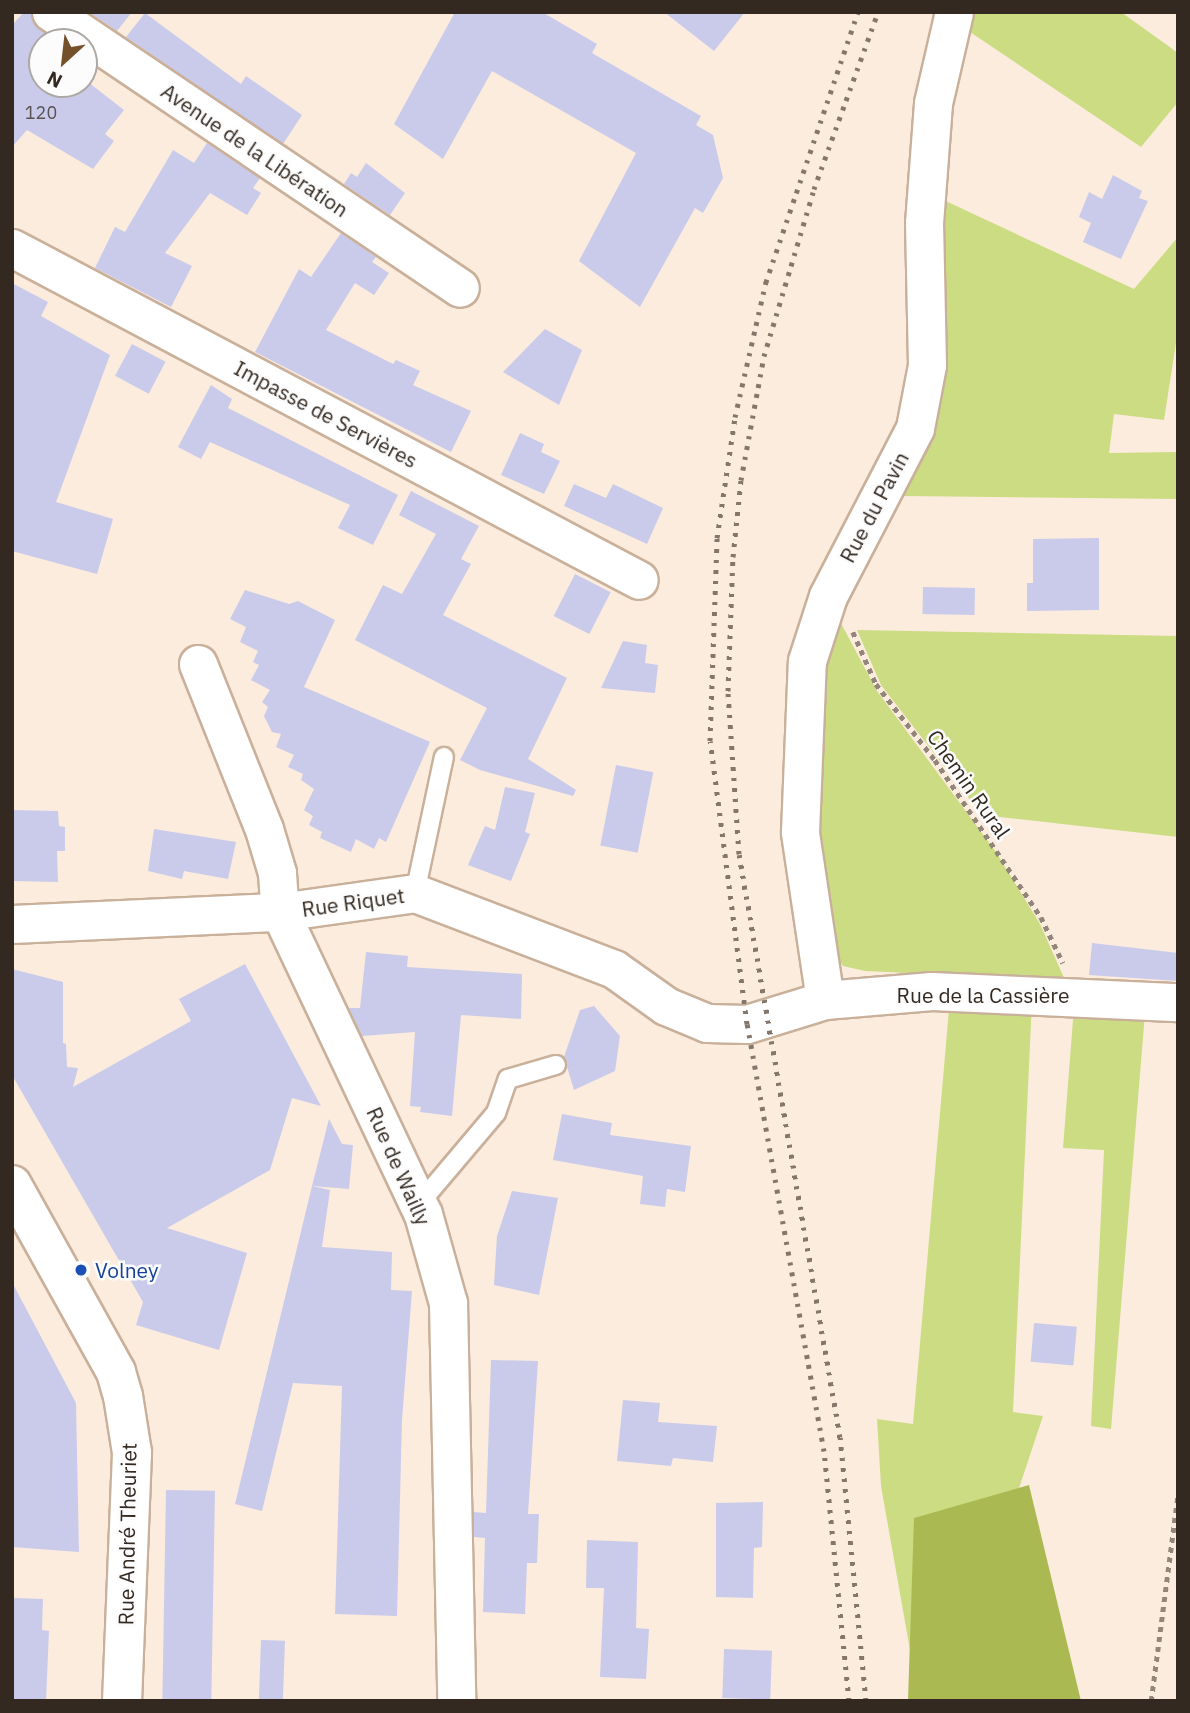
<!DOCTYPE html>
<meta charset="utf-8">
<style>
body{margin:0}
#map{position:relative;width:1190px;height:1713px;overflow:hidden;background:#fcecde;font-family:"IBM Plex Sans",sans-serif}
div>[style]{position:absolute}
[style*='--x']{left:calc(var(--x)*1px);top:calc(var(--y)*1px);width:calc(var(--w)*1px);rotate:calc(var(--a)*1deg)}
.green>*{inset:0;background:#ccdc82}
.forest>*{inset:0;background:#aab952}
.building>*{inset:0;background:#cacbea;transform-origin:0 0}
.path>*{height:4.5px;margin-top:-2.25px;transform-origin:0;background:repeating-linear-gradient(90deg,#92857a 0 5px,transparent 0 10px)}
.roads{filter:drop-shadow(2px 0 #c9b09a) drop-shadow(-2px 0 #c9b09a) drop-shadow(0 2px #c9b09a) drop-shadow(0 -2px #c9b09a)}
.service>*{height:18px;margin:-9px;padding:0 9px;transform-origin:9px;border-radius:9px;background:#fff}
.minor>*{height:37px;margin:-18.5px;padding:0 18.5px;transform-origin:18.5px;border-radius:18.5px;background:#fff}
.tertiary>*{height:38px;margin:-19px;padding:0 19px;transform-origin:19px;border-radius:19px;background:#fff}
.rail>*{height:5px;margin-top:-2.5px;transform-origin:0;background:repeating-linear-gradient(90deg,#83766b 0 3.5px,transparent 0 10.5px)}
.dots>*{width:19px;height:19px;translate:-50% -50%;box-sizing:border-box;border:4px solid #fcfcfc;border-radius:50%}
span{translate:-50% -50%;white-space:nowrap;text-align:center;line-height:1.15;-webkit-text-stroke:5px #fcfcfc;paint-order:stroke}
.number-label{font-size:18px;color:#595252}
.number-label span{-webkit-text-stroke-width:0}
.street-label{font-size:21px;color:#332920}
.transit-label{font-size:21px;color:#164399}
.left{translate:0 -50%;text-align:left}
.frame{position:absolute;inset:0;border:14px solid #332920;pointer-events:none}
.north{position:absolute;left:28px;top:28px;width:70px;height:70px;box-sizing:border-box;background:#fcfcfc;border:2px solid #aca8a4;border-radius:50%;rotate:207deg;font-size:19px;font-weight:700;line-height:28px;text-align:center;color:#332920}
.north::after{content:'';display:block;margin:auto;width:24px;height:32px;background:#75512b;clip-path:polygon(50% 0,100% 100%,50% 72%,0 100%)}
</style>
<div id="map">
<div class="green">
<i style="clip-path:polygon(968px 12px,1121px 12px,1178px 53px,1178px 102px,1141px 147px,964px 28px)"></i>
<i style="clip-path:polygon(937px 197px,1134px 289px,1178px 237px,1178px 330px,1164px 420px,1114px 414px,1109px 453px,1178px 452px,1178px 499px,901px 496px,936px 409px)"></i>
<i style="clip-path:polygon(835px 612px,877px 691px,996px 852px,1040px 924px,1065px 980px,865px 971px,843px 966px,833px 952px,811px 870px,812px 709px)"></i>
<i style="clip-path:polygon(857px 630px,1178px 636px,1178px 837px,982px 815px,881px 685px)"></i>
<i style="clip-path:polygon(950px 998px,1032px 1001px,1013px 1412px,1043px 1416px,963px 1657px,919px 1701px,881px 1486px,877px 1419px,913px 1424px)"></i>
<i style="clip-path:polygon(1074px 1007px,1145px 1013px,1111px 1429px,1091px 1426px,1104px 1150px,1063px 1148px)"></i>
</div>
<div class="forest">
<i style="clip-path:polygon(1029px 1485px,1081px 1701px,908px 1701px,914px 1518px)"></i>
</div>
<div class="building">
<i style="clip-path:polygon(24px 12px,30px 12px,39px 29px,58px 42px,42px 42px,42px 84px,84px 84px,84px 60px,92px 65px,84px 74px,88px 82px,124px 110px,105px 134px,114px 141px,93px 169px,27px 130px,12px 147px,12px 25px)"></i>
<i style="clip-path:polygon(89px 12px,132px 12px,117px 31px)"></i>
<i style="clip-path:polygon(455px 12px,542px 12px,597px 44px,592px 53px,701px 116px,696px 125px,713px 135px,723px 178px,703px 213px,695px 208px,640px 307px,579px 261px,636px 153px,492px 71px,443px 159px,394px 124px)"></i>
<i style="clip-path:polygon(664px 12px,745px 12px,714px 51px)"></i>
<i style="clip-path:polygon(145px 13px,241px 84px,246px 76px,302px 115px,283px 144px,126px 37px)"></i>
<i style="clip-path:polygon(207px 143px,260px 178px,253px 188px,261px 193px,247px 215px,210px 193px,165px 253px,192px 266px,171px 307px,95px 268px,115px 227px,125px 232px,173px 150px,194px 163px)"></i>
<i style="clip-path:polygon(366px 163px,405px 193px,390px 215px,344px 184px,351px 173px,357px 177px)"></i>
<i style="clip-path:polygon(1113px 175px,1142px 191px,1139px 198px,1148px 201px,1121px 259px,1083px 242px,1091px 223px,1079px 217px,1089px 192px,1102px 199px)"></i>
<i style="clip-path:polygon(341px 233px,376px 257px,372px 262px,389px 273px,374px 295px,355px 283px,326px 330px,393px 364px,396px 360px,420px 371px,413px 385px,471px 411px,451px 452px,255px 352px,299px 269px,311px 277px)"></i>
<i style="clip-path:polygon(12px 283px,48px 302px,41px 316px,110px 355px,56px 502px,113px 519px,97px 574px,12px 551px)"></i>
<i style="clip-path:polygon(545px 329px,582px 350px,559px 405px,503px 372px)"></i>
<i style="left:132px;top:344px;width:38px;height:36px;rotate:28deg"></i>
<i style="clip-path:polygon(211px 385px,232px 399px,228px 408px,398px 495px,373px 545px,338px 528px,350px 505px,210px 442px,201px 459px,178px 447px)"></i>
<i style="clip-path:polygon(520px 433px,544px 444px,541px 452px,560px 461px,544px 494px,501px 475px)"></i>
<i style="clip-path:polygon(574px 484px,606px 498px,613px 484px,663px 508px,647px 544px,564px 506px)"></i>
<i style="clip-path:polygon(411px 491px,479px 526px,461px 559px,471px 564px,443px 615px,567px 678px,528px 759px,576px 790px,573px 796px,480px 770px,460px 760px,487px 708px,355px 640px,383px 585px,402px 594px,436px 534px,399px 515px)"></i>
<i style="clip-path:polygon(1099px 538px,1099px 610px,1027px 611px,1027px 583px,1033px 583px,1033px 539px)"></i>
<i style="left:575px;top:574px;width:40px;height:47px;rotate:27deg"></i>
<i style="left:923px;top:587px;width:52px;height:27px;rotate:1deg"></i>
<i style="clip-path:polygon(245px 590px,289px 604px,298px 601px,335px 620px,304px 687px,430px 742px,386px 842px,379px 838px,374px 849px,356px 839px,351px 852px,320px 838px,322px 832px,309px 825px,313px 816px,304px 810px,314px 789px,301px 780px,303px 774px,288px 767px,294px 755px,276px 747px,281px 734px,272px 732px,264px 716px,268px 707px,262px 702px,270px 690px,251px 680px,259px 665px,253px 662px,258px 651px,240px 642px,246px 627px,230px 619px)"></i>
<i style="clip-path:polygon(623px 641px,647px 645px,645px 663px,658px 665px,655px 693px,601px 688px)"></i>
<i style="left:616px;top:765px;width:38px;height:82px;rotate:11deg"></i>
<i style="clip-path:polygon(505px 787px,535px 793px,525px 832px,530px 834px,511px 881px,468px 865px,485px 826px,495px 830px)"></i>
<i style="clip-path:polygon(12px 810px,58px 811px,59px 826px,65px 827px,65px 851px,57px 851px,58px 882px,12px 881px)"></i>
<i style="clip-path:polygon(154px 829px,236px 842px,228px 879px,184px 871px,182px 879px,148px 871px)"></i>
<i style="clip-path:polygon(1092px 943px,1178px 953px,1178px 981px,1089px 975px)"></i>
<i style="clip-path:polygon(366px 952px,408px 956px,407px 967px,522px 974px,521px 1019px,461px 1015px,452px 1116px,420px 1112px,421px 1107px,410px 1106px,415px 1032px,362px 1036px,349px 1008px,360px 1008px)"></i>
<i style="clip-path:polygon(245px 964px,321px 1106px,292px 1098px,270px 1170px,167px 1228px,247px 1253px,219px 1350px,136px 1325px,143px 1302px,12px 1075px,12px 969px,63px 982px,63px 1043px,66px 1044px,67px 1067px,78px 1068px,73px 1087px,191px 1021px,179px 999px)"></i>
<i style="clip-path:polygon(594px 1006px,620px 1036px,615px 1071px,574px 1090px,564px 1057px,580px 1010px)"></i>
<i style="clip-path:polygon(562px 1114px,612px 1123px,610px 1135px,691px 1146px,685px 1192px,667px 1189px,665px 1207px,640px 1204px,643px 1176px,553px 1160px)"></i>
<i style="clip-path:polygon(329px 1119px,342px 1144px,353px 1145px,349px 1189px,312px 1186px)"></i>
<i style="clip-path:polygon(312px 1186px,330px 1190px,322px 1247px,392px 1252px,391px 1290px,412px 1291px,402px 1420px,397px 1616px,335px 1614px,342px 1386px,293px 1383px,262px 1511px,235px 1504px)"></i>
<i style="clip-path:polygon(512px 1191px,558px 1198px,539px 1295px,494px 1285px,497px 1236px)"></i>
<i style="clip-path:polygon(12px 1282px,76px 1403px,79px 1552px,12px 1547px)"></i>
<i style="left:1034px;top:1323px;width:43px;height:39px;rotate:5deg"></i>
<i style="clip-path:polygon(491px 1360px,538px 1361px,528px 1514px,539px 1514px,537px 1563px,527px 1563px,525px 1614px,483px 1612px,485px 1538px,474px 1537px,473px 1512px,486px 1513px)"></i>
<i style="clip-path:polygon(623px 1400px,660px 1403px,658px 1422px,717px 1426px,713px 1462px,673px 1458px,671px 1466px,617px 1461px)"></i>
<i style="left:166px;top:1490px;width:49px;height:211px;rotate:1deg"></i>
<i style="clip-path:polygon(763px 1502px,762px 1547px,754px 1548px,753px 1598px,716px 1597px,716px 1503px)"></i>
<i style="clip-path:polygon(587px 1540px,638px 1542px,636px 1628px,649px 1629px,646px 1679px,600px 1677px,604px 1588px,586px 1588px)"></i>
<i style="clip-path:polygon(12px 1598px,43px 1599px,42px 1630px,49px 1631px,46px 1701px,12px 1701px)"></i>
<i style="left:261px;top:1640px;width:24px;height:61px;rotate:2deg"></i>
<i style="left:724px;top:1649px;width:48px;height:49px;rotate:2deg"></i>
</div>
<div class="path">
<i style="--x:853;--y:632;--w:57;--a:66.1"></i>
<i style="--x:876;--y:684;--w:96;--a:52.2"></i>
<i style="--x:935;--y:760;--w:189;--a:56"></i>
<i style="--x:1041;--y:917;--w:51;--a:64.4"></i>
<i style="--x:1151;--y:1701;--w:210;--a:-82.6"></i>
</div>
<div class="roads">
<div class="service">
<i style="--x:415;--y:893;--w:139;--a:-78"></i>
<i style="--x:419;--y:1204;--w:119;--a:-49.8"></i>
<i style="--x:496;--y:1113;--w:36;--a:-71"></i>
<i style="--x:508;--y:1079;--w:50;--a:-16.3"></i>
</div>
<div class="minor">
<i style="--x:51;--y:12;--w:493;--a:34"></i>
<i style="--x:12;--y:248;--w:709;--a:27.9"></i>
<i style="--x:198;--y:664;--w:178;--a:68.2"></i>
<i style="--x:264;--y:829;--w:46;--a:73.5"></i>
<i style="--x:277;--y:873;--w:39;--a:86"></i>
<i style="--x:280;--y:912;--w:334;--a:64.7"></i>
<i style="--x:423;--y:1214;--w:92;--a:74.3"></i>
<i style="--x:448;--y:1303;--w:398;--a:88.8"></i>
<i style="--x:12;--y:924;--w:268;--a:-2.6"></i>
<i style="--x:280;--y:912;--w:136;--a:-8"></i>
<i style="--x:415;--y:893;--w:213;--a:20.9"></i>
<i style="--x:614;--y:969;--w:64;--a:35.4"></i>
<i style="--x:666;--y:1006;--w:44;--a:22.5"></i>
<i style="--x:707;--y:1023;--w:40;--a:1.4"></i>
<i style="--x:747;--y:1024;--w:82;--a:-17.1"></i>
<i style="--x:825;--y:1000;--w:107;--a:-4.8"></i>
<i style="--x:932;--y:991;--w:246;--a:2.6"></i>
<i style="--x:825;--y:1000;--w:170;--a:-98.5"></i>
<i style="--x:800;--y:832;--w:171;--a:-87.7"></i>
<i style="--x:807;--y:661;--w:68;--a:-72.1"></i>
<i style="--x:828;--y:596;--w:189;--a:-62.6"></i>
<i style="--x:915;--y:428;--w:64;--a:-79.2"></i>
<i style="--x:927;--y:365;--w:142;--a:-91.2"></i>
<i style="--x:924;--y:223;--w:120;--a:-85.7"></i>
<i style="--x:933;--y:103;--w:93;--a:-77"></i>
</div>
<div class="tertiary">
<i style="--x:12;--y:1185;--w:214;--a:60.9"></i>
<i style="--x:116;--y:1372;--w:25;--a:74"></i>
<i style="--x:123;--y:1396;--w:58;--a:81"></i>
<i style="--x:132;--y:1453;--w:248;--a:92.3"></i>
</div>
</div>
<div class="rail">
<i style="--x:849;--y:1701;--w:251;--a:-95.7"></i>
<i style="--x:824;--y:1451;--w:434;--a:-100.2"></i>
<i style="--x:747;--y:1024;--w:285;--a:-97.4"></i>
<i style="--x:710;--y:741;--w:203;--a:-88"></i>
<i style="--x:717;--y:538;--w:122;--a:-81.5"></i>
<i style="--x:735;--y:417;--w:139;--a:-77.1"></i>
<i style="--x:766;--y:282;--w:285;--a:-71.2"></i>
<i style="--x:866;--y:1701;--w:265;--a:-95.6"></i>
<i style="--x:840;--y:1437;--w:592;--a:-99.83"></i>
<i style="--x:739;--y:854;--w:163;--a:-93.9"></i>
<i style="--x:728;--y:691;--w:134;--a:-87.9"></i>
<i style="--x:733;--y:557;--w:77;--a:-84.1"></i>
<i style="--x:741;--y:480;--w:126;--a:-79.5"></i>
<i style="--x:764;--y:356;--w:174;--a:-73.3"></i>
<i style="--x:814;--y:189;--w:188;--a:-70.1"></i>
</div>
<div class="dots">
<i style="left:81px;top:1270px;background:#1a4fb4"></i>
</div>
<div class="number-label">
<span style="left:41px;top:113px">120</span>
</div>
<div class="street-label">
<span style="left:255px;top:150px;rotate:34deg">Avenue de la Libération</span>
<span style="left:326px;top:414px;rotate:28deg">Impasse de Servières</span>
<span style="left:874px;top:507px;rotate:-62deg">Rue du Pavin</span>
<span style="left:969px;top:784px;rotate:55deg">Chemin Rural</span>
<span style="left:353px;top:902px;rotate:-8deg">Rue Riquet</span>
<span style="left:983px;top:995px">Rue de la Cassière</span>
<span style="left:399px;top:1166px;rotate:66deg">Rue de Wailly</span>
<span style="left:127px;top:1534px;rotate:-89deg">Rue André Theuriet</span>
</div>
<div class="transit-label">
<span class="left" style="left:95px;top:1270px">Volney</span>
</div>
<div class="frame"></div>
<div class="north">N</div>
</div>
